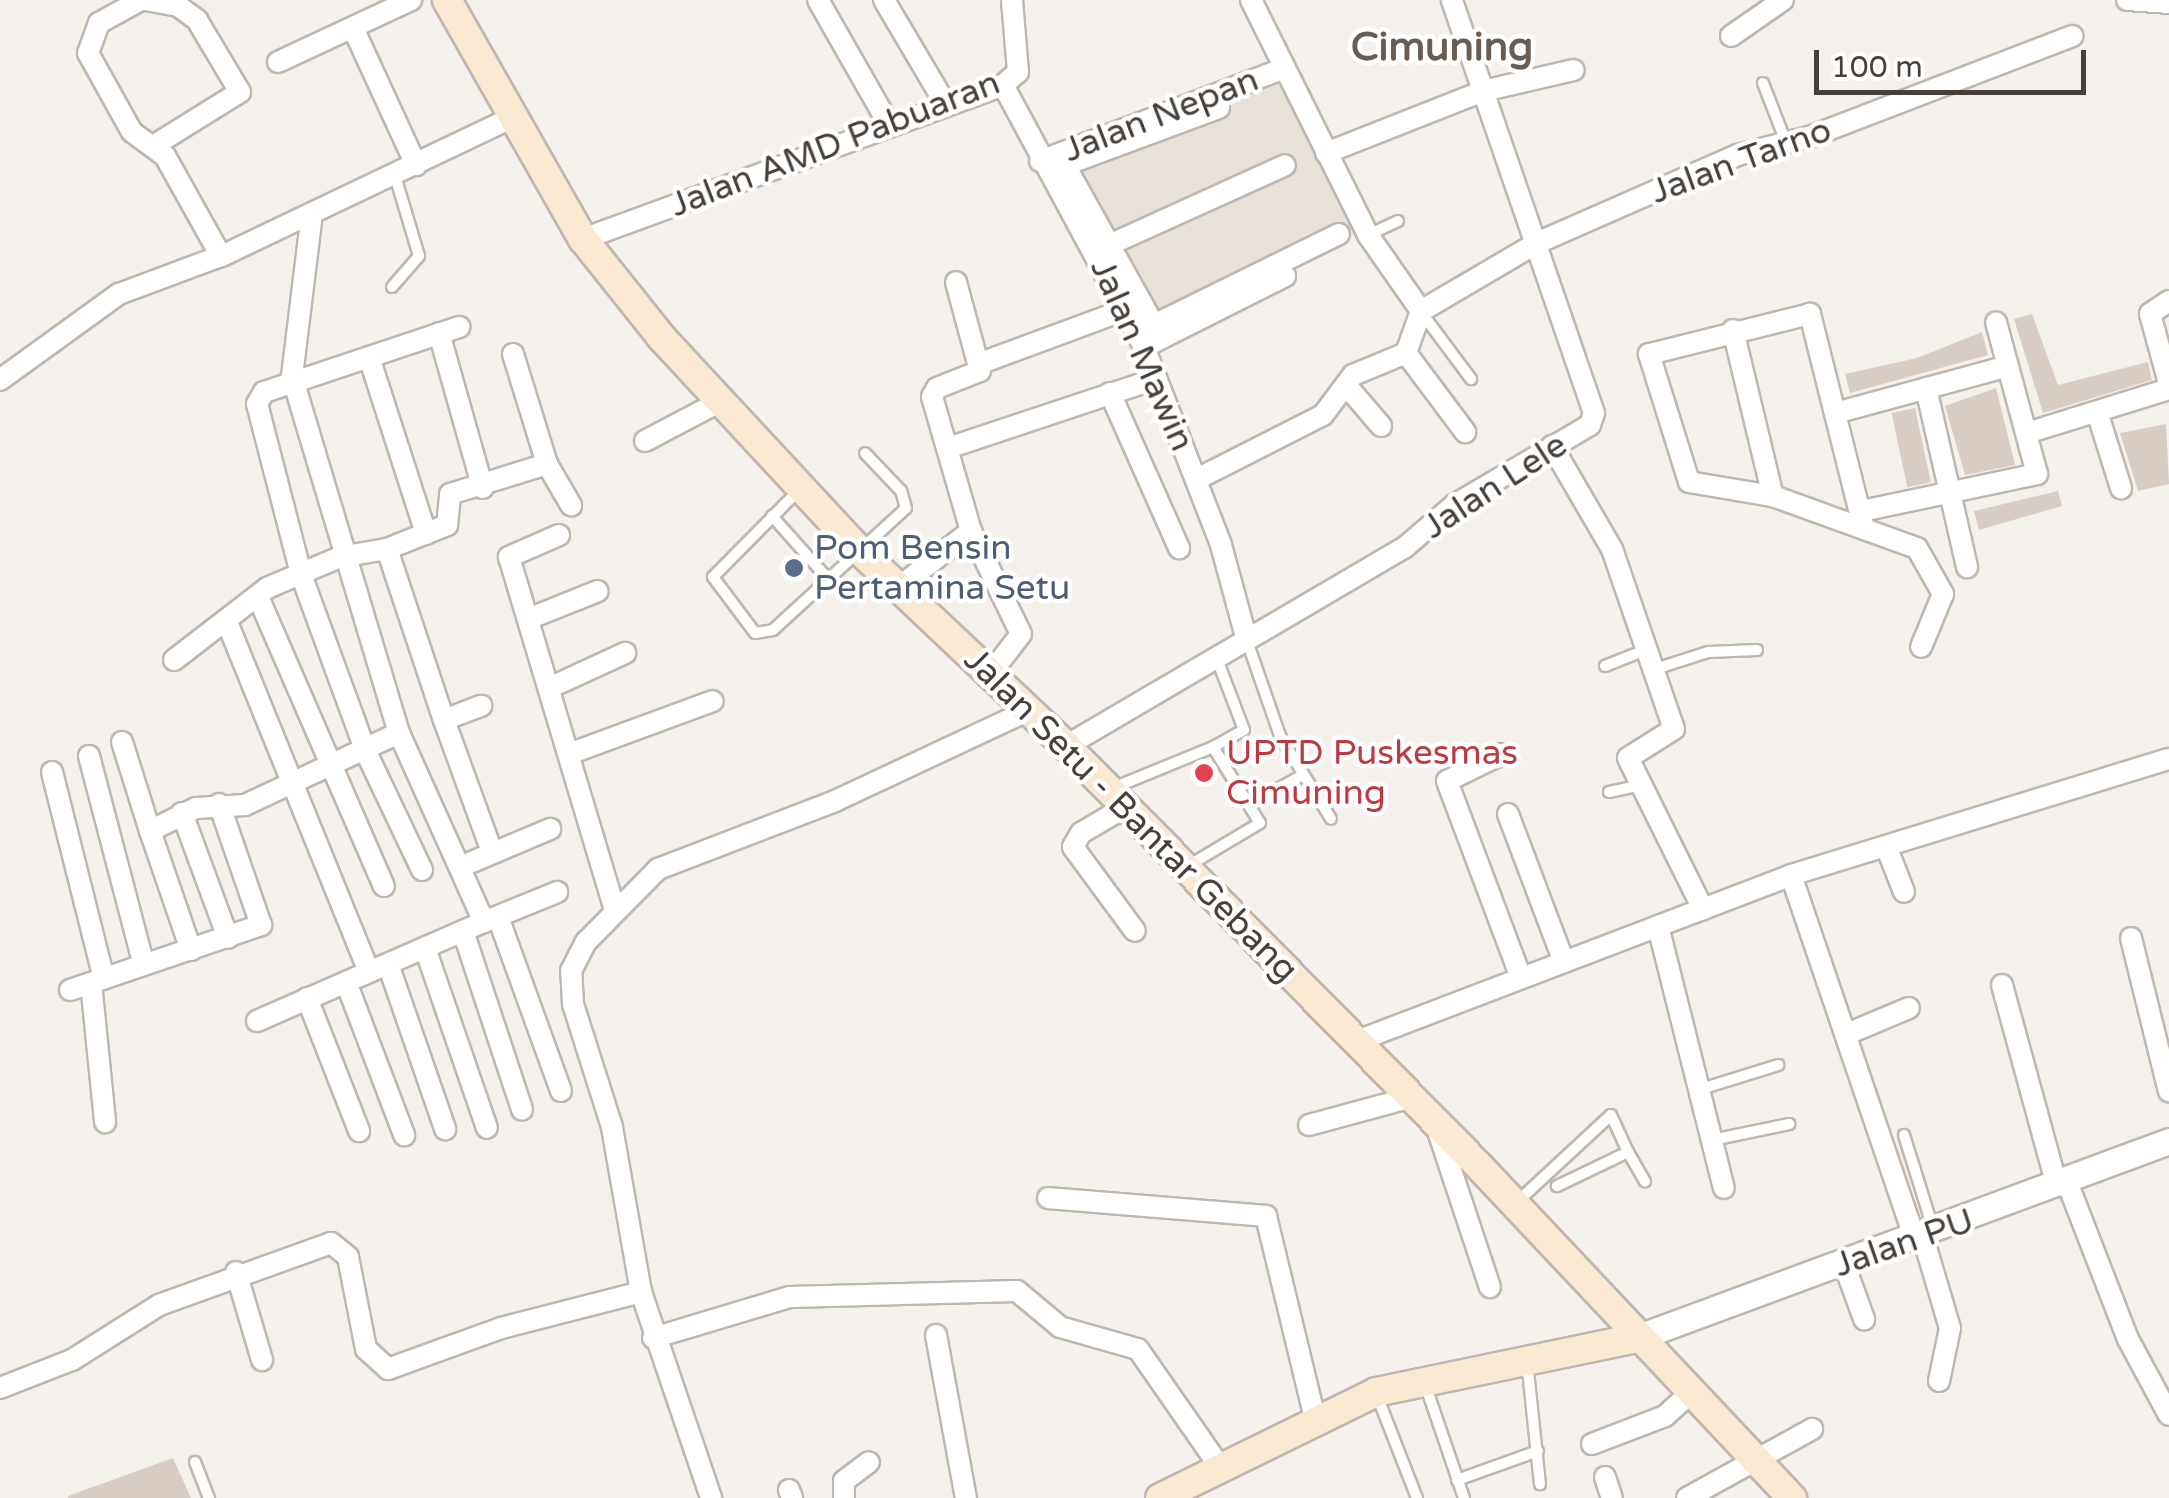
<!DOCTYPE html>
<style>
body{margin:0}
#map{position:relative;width:2169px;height:1498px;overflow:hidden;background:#f4f0ec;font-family:"Varela Round",sans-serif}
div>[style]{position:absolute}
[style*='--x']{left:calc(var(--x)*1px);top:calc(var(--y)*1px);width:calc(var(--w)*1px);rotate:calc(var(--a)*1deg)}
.residential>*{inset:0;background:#e7e1da}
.building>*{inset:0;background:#d7cdc5;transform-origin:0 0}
.roads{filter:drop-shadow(2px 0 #beb6af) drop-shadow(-2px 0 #beb6af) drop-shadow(0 2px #beb6af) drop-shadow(0 -2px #beb6af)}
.service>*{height:10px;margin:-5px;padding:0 5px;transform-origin:5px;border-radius:5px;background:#fff}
.minor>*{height:20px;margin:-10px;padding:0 10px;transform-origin:10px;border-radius:10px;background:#fff}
.tertiary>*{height:25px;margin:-12.5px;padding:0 12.5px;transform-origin:12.5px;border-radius:12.5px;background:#fff}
.secondary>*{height:28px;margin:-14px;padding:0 14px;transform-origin:14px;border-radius:14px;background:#f9e9d1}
.dots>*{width:28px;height:28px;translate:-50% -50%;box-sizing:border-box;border:5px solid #fff;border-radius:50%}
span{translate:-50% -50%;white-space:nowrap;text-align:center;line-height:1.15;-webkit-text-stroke:9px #fff;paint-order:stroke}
.street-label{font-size:35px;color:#47403a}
.service-label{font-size:35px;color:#4e5e75}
.left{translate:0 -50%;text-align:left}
.health-label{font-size:35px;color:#be3a42}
.quarter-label{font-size:40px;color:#695c53;font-weight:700}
.scale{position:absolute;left:1814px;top:50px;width:272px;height:45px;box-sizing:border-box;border:5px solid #47403a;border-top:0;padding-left:12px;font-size:30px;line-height:35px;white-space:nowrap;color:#47403a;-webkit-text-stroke:8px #fff;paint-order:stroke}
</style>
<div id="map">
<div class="residential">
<i style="clip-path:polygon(1281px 77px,1359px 231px,1151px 339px,1056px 162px)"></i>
</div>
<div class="building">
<i style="clip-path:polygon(2032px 314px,2058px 385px,2148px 362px,2152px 380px,2043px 413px,2014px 319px)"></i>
<i style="clip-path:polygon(1982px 332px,1988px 355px,1850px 393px,1845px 374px,1917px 358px)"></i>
<i style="clip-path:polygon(1996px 388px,2015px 465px,1965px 475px,1945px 406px)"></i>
<i style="left:1915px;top:408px;width:76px;height:24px;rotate:78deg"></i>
<i style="clip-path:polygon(2166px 424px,2169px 484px,2138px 491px,2120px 433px)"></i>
<i style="clip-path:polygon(2058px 491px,2062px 506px,1979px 530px,1974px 511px)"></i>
<i style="clip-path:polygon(173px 1458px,191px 1498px,68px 1498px,68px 1496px)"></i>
</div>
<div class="roads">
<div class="service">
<i style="--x:1763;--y:83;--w:63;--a:68.7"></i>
<i style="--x:1368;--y:235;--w:33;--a:-25"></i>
<i style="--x:392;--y:287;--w:41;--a:-48.9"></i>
<i style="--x:419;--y:256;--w:84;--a:-106.7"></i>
<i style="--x:1421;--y:312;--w:84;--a:53.3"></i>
<i style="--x:799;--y:490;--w:122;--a:134.7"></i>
<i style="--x:713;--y:577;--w:70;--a:53.1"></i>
<i style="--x:755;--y:633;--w:18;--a:-9"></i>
<i style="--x:773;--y:630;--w:180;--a:-42.5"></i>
<i style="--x:906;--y:508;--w:18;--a:-106"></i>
<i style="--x:901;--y:491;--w:52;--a:-133.5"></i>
<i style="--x:772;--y:516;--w:87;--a:48.3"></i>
<i style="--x:1247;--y:641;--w:101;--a:70.8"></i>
<i style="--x:1280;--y:736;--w:97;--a:58.4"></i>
<i style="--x:1605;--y:666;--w:43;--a:-21.8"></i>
<i style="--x:1652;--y:670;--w:59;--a:-17.8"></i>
<i style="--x:1708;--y:652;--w:49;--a:-2.3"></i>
<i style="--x:1213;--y:747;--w:35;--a:-29"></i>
<i style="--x:1244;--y:730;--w:76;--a:-110.8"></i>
<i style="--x:1113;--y:788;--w:108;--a:-22.3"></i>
<i style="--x:1213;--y:747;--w:89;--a:58.3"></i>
<i style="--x:1260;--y:823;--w:84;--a:149.2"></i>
<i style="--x:1609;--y:792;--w:33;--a:-12"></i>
<i style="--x:1251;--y:804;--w:57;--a:-29.2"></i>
<i style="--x:1701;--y:1089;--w:81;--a:-17.3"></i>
<i style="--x:1904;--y:1135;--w:97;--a:72.7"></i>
<i style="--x:1712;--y:1140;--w:79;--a:-11.7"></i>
<i style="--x:1628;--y:1152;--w:34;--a:60"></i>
<i style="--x:1517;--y:1202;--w:128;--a:-42.8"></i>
<i style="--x:1611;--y:1115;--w:41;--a:65.3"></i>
<i style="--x:1628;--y:1152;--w:79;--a:154.4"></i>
<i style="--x:1527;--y:1361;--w:124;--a:84"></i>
<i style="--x:1425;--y:1384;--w:120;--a:71.1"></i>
<i style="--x:1376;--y:1393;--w:113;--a:68.7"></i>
<i style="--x:195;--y:1462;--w:39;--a:69"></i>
<i style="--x:1457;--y:1480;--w:86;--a:-19.7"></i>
</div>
<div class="minor">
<i style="--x:141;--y:0;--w:48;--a:151.3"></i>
<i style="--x:99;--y:23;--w:32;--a:110"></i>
<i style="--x:88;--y:53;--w:90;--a:60.9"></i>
<i style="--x:132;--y:132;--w:41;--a:36"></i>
<i style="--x:165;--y:156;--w:115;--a:60.8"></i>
<i style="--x:145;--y:0;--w:34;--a:10"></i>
<i style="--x:178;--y:6;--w:24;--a:36"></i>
<i style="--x:197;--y:20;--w:84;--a:59.2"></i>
<i style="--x:240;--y:92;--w:99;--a:148.2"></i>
<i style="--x:818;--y:0;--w:145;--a:60.3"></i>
<i style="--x:884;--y:0;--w:122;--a:59.4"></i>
<i style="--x:1251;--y:0;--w:263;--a:63.5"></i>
<i style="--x:1368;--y:235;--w:93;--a:55.1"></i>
<i style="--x:2127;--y:0;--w:42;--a:4.1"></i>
<i style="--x:353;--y:28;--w:151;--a:65.3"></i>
<i style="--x:1731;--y:36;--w:63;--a:-34.7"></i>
<i style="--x:278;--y:62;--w:147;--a:-25"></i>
<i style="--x:1003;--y:85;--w:298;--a:61.7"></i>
<i style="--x:1144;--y:347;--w:212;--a:68.7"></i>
<i style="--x:1221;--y:545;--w:99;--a:74.8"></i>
<i style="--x:1326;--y:153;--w:169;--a:-21.5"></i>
<i style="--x:1483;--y:91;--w:93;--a:-13"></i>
<i style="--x:1040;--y:161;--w:259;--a:-20.8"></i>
<i style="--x:1066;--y:167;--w:181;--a:60.9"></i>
<i style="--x:1154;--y:325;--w:206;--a:-26.2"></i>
<i style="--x:1054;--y:169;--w:176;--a:-20.3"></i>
<i style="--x:583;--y:239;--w:447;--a:-20.1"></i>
<i style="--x:1003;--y:85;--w:20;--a:-41"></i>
<i style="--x:1018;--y:72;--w:72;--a:-94.8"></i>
<i style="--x:1109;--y:245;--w:193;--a:-24.4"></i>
<i style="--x:2169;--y:301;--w:23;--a:146"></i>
<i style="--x:2150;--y:314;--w:72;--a:74.6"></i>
<i style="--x:1421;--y:311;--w:134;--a:-30.4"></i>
<i style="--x:1537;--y:243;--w:219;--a:-23.7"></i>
<i style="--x:1737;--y:155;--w:77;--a:-14.2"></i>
<i style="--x:1812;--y:136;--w:279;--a:-21"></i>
<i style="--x:1733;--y:330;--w:171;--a:76.5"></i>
<i style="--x:439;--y:333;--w:161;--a:74.2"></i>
<i style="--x:1144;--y:347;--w:158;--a:-26.7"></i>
<i style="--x:1406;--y:353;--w:99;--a:53.2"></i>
<i style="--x:513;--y:354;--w:115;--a:72.8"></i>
<i style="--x:547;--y:464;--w:48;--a:59.7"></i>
<i style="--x:369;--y:357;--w:186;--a:72.1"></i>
<i style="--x:981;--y:363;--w:156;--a:-20.3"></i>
<i style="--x:0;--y:380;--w:147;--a:-35.9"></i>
<i style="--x:119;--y:294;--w:114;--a:-20.5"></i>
<i style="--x:226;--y:254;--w:318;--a:-25.5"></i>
<i style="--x:1346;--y:385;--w:54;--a:49.5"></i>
<i style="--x:1926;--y:388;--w:184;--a:77.1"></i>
<i style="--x:1110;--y:393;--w:170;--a:66"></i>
<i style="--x:1839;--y:412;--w:175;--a:-15.2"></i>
<i style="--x:2098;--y:415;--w:77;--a:72.5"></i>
<i style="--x:2030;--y:432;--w:145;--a:-17.2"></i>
<i style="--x:645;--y:441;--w:86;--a:-27.8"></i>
<i style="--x:1552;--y:446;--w:119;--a:59.8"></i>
<i style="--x:1612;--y:549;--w:190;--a:71"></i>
<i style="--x:1674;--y:729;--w:54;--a:147.8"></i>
<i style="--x:1628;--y:758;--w:169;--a:63.6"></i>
<i style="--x:948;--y:448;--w:219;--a:-18.4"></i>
<i style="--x:1197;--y:479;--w:141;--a:-26.9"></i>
<i style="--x:1323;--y:415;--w:50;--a:-53.1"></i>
<i style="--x:1353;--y:375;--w:57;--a:-22.5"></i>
<i style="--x:1406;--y:353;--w:45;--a:-70.3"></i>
<i style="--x:1862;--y:511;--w:179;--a:-11.9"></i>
<i style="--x:2037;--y:474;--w:157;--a:-105.1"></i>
<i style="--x:1864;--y:529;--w:222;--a:-104.1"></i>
<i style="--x:1810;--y:314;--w:166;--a:166"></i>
<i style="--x:1649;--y:354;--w:134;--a:72.6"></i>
<i style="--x:1689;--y:482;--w:85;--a:9.5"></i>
<i style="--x:1773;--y:496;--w:153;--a:19.9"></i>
<i style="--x:1917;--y:548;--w:53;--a:60.5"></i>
<i style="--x:1943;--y:594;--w:57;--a:112.5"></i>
<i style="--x:971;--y:531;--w:114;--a:64.1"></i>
<i style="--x:1021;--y:634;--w:49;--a:127.6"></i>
<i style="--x:559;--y:535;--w:55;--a:156.3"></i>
<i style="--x:509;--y:557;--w:366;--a:73.3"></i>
<i style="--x:387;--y:549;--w:65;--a:-21.8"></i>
<i style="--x:447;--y:525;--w:31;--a:-84"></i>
<i style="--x:450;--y:494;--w:102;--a:-17.2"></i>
<i style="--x:898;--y:588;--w:93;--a:-38"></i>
<i style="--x:971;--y:531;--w:140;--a:-106.2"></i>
<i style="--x:932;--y:397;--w:10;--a:-61"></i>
<i style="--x:937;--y:388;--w:46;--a:-21.6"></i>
<i style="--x:980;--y:371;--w:92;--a:-105.1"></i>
<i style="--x:259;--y:599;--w:313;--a:66.5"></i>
<i style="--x:528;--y:619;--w:75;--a:-21.8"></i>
<i style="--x:227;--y:622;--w:375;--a:67.9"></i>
<i style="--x:174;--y:660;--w:118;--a:-37.7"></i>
<i style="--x:267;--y:588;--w:79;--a:-23"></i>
<i style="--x:340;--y:557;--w:48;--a:-9.7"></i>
<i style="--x:387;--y:549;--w:180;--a:71.6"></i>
<i style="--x:444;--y:720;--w:40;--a:-21"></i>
<i style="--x:549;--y:688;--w:84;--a:-24.7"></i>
<i style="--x:444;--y:720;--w:140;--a:70"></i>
<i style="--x:122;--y:742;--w:93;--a:72.5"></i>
<i style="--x:1066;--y:746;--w:392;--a:-30.4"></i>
<i style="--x:1404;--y:548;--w:66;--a:-40.7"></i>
<i style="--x:1454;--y:505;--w:158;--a:-30.5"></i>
<i style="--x:1590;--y:425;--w:13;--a:-72"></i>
<i style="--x:1594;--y:413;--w:437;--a:-109"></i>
<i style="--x:569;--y:754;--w:153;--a:-20.2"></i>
<i style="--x:1502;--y:754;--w:61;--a:153.9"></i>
<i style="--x:1447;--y:781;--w:210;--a:69.4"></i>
<i style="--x:89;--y:756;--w:216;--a:75.3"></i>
<i style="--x:52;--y:772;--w:213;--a:75.9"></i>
<i style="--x:1127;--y:806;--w:53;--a:149.6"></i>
<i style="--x:1081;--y:833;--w:16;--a:120"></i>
<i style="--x:1073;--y:847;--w:104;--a:53.6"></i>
<i style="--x:182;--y:813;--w:133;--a:69.8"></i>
<i style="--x:1508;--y:814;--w:158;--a:69.3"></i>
<i style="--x:1886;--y:846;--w:49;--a:68.6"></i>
<i style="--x:460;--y:867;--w:98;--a:-22.9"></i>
<i style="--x:422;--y:870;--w:131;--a:-115.4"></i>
<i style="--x:366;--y:752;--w:189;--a:-110.1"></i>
<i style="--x:301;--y:574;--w:176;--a:-104.5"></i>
<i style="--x:257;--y:404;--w:14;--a:-60"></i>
<i style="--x:264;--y:392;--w:206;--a:-18.4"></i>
<i style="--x:1791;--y:875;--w:385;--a:71.2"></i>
<i style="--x:498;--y:917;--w:185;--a:70.1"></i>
<i style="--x:486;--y:921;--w:77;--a:-22.2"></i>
<i style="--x:1658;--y:926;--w:270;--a:75.9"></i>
<i style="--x:463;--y:931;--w:188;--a:71.7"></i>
<i style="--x:2131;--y:938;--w:158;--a:76.1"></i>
<i style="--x:425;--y:948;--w:190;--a:71"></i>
<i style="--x:191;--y:950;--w:126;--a:-109"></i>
<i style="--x:150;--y:831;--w:51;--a:-26.6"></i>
<i style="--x:196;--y:808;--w:49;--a:-3.5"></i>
<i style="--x:245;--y:805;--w:170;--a:-25.1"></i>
<i style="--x:388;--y:964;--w:175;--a:70.9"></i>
<i style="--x:346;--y:982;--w:164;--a:69.2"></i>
<i style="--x:91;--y:983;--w:140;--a:84.2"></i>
<i style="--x:2002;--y:985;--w:208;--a:74.7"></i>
<i style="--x:70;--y:990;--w:202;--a:-18.8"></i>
<i style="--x:261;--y:925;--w:128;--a:-109.1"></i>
<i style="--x:307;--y:998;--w:143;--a:68.6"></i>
<i style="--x:257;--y:1021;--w:248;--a:-23.6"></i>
<i style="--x:484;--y:922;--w:207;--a:-114.2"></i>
<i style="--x:399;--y:733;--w:373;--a:-106.7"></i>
<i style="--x:292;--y:376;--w:163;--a:-83"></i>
<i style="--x:1847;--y:1034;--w:67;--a:-22.8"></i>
<i style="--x:1357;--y:1041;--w:465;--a:-20.9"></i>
<i style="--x:1791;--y:875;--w:395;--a:-17.1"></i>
<i style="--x:1435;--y:1122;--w:174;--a:71.6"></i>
<i style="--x:1309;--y:1125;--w:107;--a:-15.2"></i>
<i style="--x:2067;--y:1182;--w:168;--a:68.8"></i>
<i style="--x:2128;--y:1339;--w:86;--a:61.7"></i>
<i style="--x:1048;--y:1198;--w:219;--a:4.7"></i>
<i style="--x:1266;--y:1216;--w:208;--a:76.4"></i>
<i style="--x:1923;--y:1237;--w:95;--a:73.5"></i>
<i style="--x:1950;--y:1328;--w:54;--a:101.7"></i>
<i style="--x:1844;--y:1264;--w:59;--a:70"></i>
<i style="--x:236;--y:1272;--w:92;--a:73.5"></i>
<i style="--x:641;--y:1292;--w:168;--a:-100"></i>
<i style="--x:612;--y:1127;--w:129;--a:-107.6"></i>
<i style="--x:573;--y:1004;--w:33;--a:-93"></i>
<i style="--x:571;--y:971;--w:33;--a:-63"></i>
<i style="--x:586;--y:942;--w:103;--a:-45.4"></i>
<i style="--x:658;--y:869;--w:190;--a:-21"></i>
<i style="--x:835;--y:801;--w:214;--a:-25.1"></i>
<i style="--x:936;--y:1335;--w:166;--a:79.6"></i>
<i style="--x:653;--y:1338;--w:143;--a:-16.7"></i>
<i style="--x:790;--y:1297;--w:227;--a:-1.5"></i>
<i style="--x:1017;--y:1291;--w:56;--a:39.9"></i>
<i style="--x:1060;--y:1327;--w:81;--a:15.8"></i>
<i style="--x:1138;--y:1349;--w:147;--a:55.2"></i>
<i style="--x:0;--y:1388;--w:77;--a:-21.3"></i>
<i style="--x:72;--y:1360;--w:103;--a:-32.3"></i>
<i style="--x:159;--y:1305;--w:183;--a:-19.8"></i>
<i style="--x:331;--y:1243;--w:22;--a:39"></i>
<i style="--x:348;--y:1257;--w:94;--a:78.9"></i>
<i style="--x:366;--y:1349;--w:30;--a:42"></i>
<i style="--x:388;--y:1369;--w:120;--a:-19.9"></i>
<i style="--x:501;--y:1328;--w:145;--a:-14.4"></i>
<i style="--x:641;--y:1292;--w:218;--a:71.2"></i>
<i style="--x:1592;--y:1444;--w:78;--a:-21"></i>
<i style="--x:1665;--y:1416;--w:36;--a:-42"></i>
<i style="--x:1605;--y:1477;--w:22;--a:72"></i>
<i style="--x:789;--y:1490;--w:9;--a:69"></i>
<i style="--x:844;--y:1498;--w:17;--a:-90"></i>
<i style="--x:844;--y:1481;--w:31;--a:-37"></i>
<i style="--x:1687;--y:1498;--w:143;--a:-28.9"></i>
</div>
<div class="tertiary">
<i style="--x:1636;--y:1338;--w:568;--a:-20.28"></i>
</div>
<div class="secondary">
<i style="--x:447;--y:0;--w:275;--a:60.4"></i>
<i style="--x:583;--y:239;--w:127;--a:51.4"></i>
<i style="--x:662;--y:338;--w:291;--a:47.1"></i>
<i style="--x:860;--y:551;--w:284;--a:43.4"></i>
<i style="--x:1066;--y:746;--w:588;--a:45.48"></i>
<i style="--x:1478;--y:1165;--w:458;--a:46.7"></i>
<i style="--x:1160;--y:1498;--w:241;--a:-26.1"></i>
<i style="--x:1376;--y:1392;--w:266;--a:-11.7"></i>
</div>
</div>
<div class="dots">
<i style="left:794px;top:568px;background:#5c6f8a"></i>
<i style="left:1204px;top:773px;background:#e0444e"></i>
</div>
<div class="street-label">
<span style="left:1161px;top:115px;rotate:-21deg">Jalan Nepan</span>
<span style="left:835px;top:144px;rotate:-21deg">Jalan AMD Pabuaran</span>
<span style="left:1741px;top:161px;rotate:-20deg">Jalan Tarno</span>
<span style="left:1142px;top:355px;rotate:66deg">Jalan Mawin</span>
<span style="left:1495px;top:486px;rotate:-33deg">Jalan Lele</span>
<span style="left:1131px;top:815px;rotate:45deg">Jalan Setu - Bantar Gebang</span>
<span style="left:1904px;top:1243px;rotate:-19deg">Jalan PU</span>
</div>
<div class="service-label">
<span class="left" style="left:814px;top:568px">Pom Bensin<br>Pertamina Setu</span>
</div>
<div class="health-label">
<span class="left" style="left:1226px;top:773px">UPTD Puskesmas<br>Cimuning</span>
</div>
<div class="quarter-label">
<span style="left:1442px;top:47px">Cimuning</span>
</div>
<div class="scale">100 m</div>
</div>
